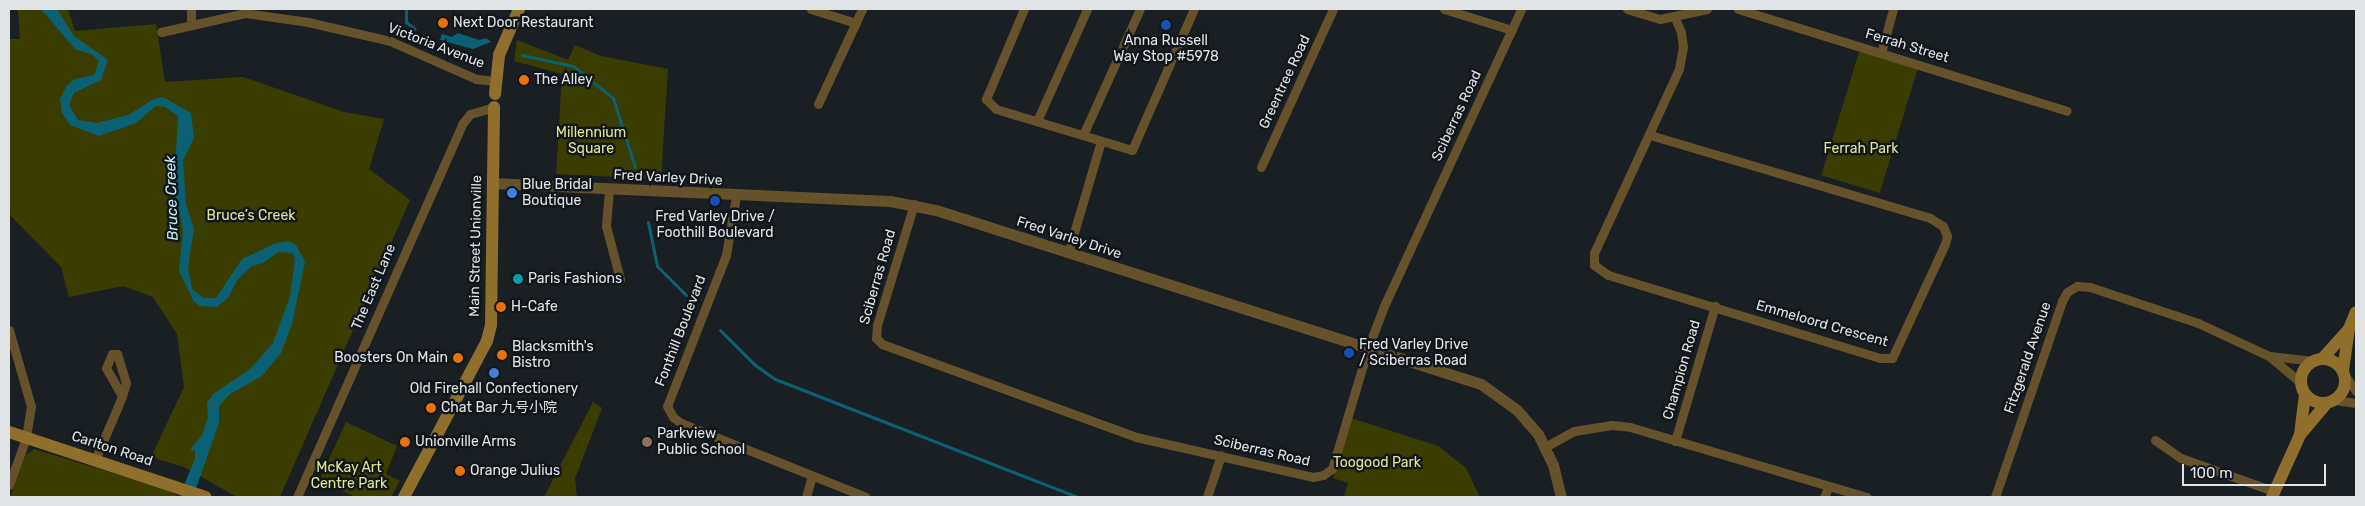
<!DOCTYPE html>
<meta charset="utf-8">
<style>
body{margin:0}
#map{position:relative;width:2365px;height:506px;overflow:hidden;background:#1a1f24;font-family:Rubik,"Noto Sans SC",sans-serif}
div>[style]{position:absolute}
[style*='--x']{left:calc(var(--x)*1px);top:calc(var(--y)*1px);width:calc(var(--w)*1px);rotate:calc(var(--a)*1deg)}
.green>*{inset:0;background:#3b3d00;transform-origin:0 0}
.water>*{inset:0;background:#0b6174}
.stream>*{height:3px;margin:-1.5px;padding:0 1.5px;transform-origin:1.5px;border-radius:1.5px;background:#0b6174}
.minor>*{height:9px;margin:-4.5px;padding:0 4.5px;transform-origin:4.5px;border-radius:4.5px;background:#66522a}
.tertiary>*{height:11px;margin:-5.5px;padding:0 5.5px;transform-origin:5.5px;border-radius:5.5px;background:#66522a}
.secondary>*{height:12px;margin:-6px;padding:0 6px;transform-origin:6px;border-radius:6px;background:#906e2b}
.secondary>.ring{margin:-6px;padding:0;box-sizing:content-box;background:none;border:12px solid #906e2b;border-radius:50%}
.dots>*{width:14px;height:14px;translate:-50% -50%;box-sizing:border-box;border:2px solid #11161b;border-radius:50%}
span{translate:-50% -50%;white-space:nowrap;text-align:center;line-height:1.15;-webkit-text-stroke:5px #11161b;paint-order:stroke}
.poi-label{font-size:14px;color:#e0e4e7}
.left{translate:0 -50%;text-align:left}
.right{translate:-100% -50%;text-align:right}
.street-label{font-size:14px;color:#e0e4e7}
.park-label{font-size:14px;color:#e1e791}
.water-label{font-size:15px;color:#c5ecf8;font-style:italic}
.frame{position:absolute;inset:0;border:10px solid #e0e4e7;pointer-events:none}
.scale{position:absolute;left:2182px;top:464px;width:144px;height:22px;box-sizing:border-box;border:2px solid #e0e4e7;border-top:0;padding-left:6px;font-size:15px;line-height:18px;white-space:nowrap;color:#e0e4e7;-webkit-text-stroke:4px #11161b;paint-order:stroke}
</style>
<div id="map">
<div class="green">
<i style="clip-path:polygon(18px 9px,68px 9px,75px 31px,156px 24px,165px 82px,243px 77px,344px 112px,384px 119px,369px 169px,410px 200px,280px 497px,237px 497px,184px 467px,151px 457px,184px 387px,177px 334px,153px 297px,123px 286px,69px 297px,61px 267px,9px 214px,9px 39px,20px 39px)"></i>
<i style="clip-path:polygon(517px 40px,568px 60px,575px 45px,601px 56px,668px 69px,661px 179px,556px 174px,562px 74px,514px 61px)"></i>
<i style="left:1860px;top:49px;width:61px;height:132px;rotate:17deg"></i>
<i style="clip-path:polygon(593px 402px,602px 408px,575px 479px,577px 497px,544px 497px)"></i>
<i style="clip-path:polygon(1351px 418px,1438px 446px,1466px 468px,1480px 497px,1344px 497px,1348px 483px,1333px 478px)"></i>
<i style="clip-path:polygon(346px 422px,397px 446px,386px 474px,400px 481px,391px 497px,356px 497px,319px 481px)"></i>
<i style="clip-path:polygon(34px 449px,171px 491px,179px 497px,10px 497px,25px 456px)"></i>
</div>
<div class="water">
<i style="clip-path:polygon(41px 9px,57px 9px,74px 36px,108px 60px,101px 80px,74px 93px,69px 105px,78px 120px,97px 123px,128px 115px,154px 99px,163px 97px,191px 113px,194px 138px,183px 160px,186px 204px,194px 229px,188px 267px,192px 289px,203px 298px,216px 298px,242px 259px,276px 243px,289px 241px,296px 245px,305px 262px,292px 324px,281px 353px,262px 376px,230px 394px,219px 406px,219px 423px,193px 497px,179px 497px,195px 459px,195px 450px,189px 451px,202px 435px,208px 417px,207px 403px,213px 394px,250px 369px,273px 343px,290px 296px,295px 258px,292px 253px,278px 252px,263px 263px,252px 266px,238px 279px,228px 298px,216px 307px,200px 306px,194px 302px,179px 271px,183px 230px,174px 186px,178px 116px,165px 107px,156px 106px,136px 123px,99px 136px,70px 125px,62px 113px,60px 99px,67px 85px,75px 79px,94px 75px,99px 61px,93px 55px,75px 49px)"></i>
<i style="clip-path:polygon(458px 33px,479px 40px,486px 38px,491px 42px,473px 49px,440px 40px,442px 34px,452px 37px)"></i>
</div>
<div class="stream">
<i style="--x:406;--y:9;--w:13;--a:90"></i>
<i style="--x:406;--y:22;--w:11;--a:38"></i>
<i style="--x:522;--y:55;--w:52;--a:12.2"></i>
<i style="--x:573;--y:66;--w:51;--a:38.7"></i>
<i style="--x:613;--y:98;--w:72;--a:72.3"></i>
<i style="--x:648;--y:222;--w:45;--a:78.4"></i>
<i style="--x:657;--y:266;--w:41;--a:45"></i>
<i style="--x:720;--y:330;--w:49;--a:45"></i>
<i style="--x:755;--y:365;--w:24;--a:35"></i>
<i style="--x:775;--y:379;--w:324;--a:21.3"></i>
</div>
<div class="minor">
<i style="--x:191;--y:9;--w:16;--a:90"></i>
<i style="--x:811;--y:9;--w:47;--a:17.3"></i>
<i style="--x:1024;--y:9;--w:98;--a:112.9"></i>
<i style="--x:986;--y:99;--w:14;--a:45"></i>
<i style="--x:996;--y:109;--w:142;--a:16.8"></i>
<i style="--x:1132;--y:150;--w:154;--a:-66.3"></i>
<i style="--x:1444;--y:9;--w:71;--a:17.2"></i>
<i style="--x:1627;--y:9;--w:34;--a:17"></i>
<i style="--x:1660;--y:19;--w:48;--a:-12"></i>
<i style="--x:1738;--y:9;--w:344;--a:17.2"></i>
<i style="--x:161;--y:32;--w:86;--a:-12.7"></i>
<i style="--x:245;--y:13;--w:64;--a:8.1"></i>
<i style="--x:308;--y:22;--w:84;--a:13"></i>
<i style="--x:390;--y:41;--w:94;--a:23.8"></i>
<i style="--x:476;--y:79;--w:20;--a:6"></i>
<i style="--x:1881;--y:53;--w:46;--a:-74.7"></i>
<i style="--x:818;--y:104;--w:105;--a:-65.1"></i>
<i style="--x:1037;--y:121;--w:123;--a:-65.9"></i>
<i style="--x:1083;--y:135;--w:138;--a:-65.7"></i>
<i style="--x:1650;--y:135;--w:292;--a:16.5"></i>
<i style="--x:1930;--y:218;--w:15;--a:32"></i>
<i style="--x:1943;--y:226;--w:11;--a:68"></i>
<i style="--x:1947;--y:236;--w:8;--a:104"></i>
<i style="--x:1945;--y:244;--w:126;--a:114.9"></i>
<i style="--x:1892;--y:358;--w:12;--a:180"></i>
<i style="--x:1880;--y:358;--w:284;--a:-163"></i>
<i style="--x:1608;--y:275;--w:17;--a:-144"></i>
<i style="--x:1594;--y:265;--w:12;--a:-90"></i>
<i style="--x:1594;--y:253;--w:203;--a:-65.2"></i>
<i style="--x:1679;--y:69;--w:22;--a:-80"></i>
<i style="--x:1683;--y:47;--w:15;--a:-98"></i>
<i style="--x:1681;--y:32;--w:15;--a:-113"></i>
<i style="--x:1261;--y:167;--w:174;--a:-65.5"></i>
<i style="--x:609;--y:191;--w:35;--a:95"></i>
<i style="--x:606;--y:226;--w:55;--a:75.2"></i>
<i style="--x:736;--y:196;--w:60;--a:99.6"></i>
<i style="--x:726;--y:255;--w:162;--a:111.3"></i>
<i style="--x:667;--y:406;--w:13;--a:61"></i>
<i style="--x:673;--y:417;--w:10;--a:37"></i>
<i style="--x:681;--y:423;--w:199;--a:21.8"></i>
<i style="--x:914;--y:204;--w:127;--a:107"></i>
<i style="--x:877;--y:325;--w:13;--a:94"></i>
<i style="--x:876;--y:338;--w:8;--a:45"></i>
<i style="--x:882;--y:344;--w:270;--a:20.1"></i>
<i style="--x:1136;--y:437;--w:181;--a:12.7"></i>
<i style="--x:1313;--y:477;--w:10;--a:-11"></i>
<i style="--x:1323;--y:475;--w:11;--a:-34"></i>
<i style="--x:1332;--y:469;--w:10;--a:-73"></i>
<i style="--x:1335;--y:459;--w:116;--a:-73.4"></i>
<i style="--x:1368;--y:348;--w:45;--a:-69.1"></i>
<i style="--x:1384;--y:306;--w:327;--a:-65.2"></i>
<i style="--x:1068;--y:253;--w:117;--a:-73.6"></i>
<i style="--x:9;--y:330;--w:79;--a:73.9"></i>
<i style="--x:31;--y:406;--w:32;--a:99"></i>
<i style="--x:26;--y:438;--w:50;--a:109.9"></i>
<i style="--x:2270;--y:356;--w:44;--a:6.5"></i>
<i style="--x:2345;--y:376;--w:19;--a:54"></i>
<i style="--x:2335;--y:400;--w:21;--a:8"></i>
<i style="--x:2155;--y:440;--w:32;--a:35"></i>
<i style="--x:2181;--y:458;--w:98;--a:19.7"></i>
<i style="--x:1675;--y:441;--w:141;--a:-73.5"></i>
<i style="--x:1545;--y:447;--w:33;--a:-29"></i>
<i style="--x:1574;--y:431;--w:38;--a:-9"></i>
<i style="--x:1612;--y:425;--w:18;--a:6"></i>
<i style="--x:1630;--y:427;--w:247;--a:16.5"></i>
<i style="--x:95;--y:460;--w:59;--a:-66.9"></i>
<i style="--x:118;--y:406;--w:11;--a:-68"></i>
<i style="--x:122;--y:396;--w:14;--a:-73"></i>
<i style="--x:126;--y:383;--w:30;--a:-107"></i>
<i style="--x:117;--y:354;--w:5;--a:180"></i>
<i style="--x:112;--y:354;--w:15;--a:113"></i>
<i style="--x:106;--y:368;--w:32;--a:60"></i>
<i style="--x:297;--y:497;--w:408;--a:-66.1"></i>
<i style="--x:462;--y:124;--w:13;--a:-51"></i>
<i style="--x:470;--y:114;--w:25;--a:-16"></i>
<i style="--x:806;--y:497;--w:22;--a:-74"></i>
<i style="--x:1207;--y:497;--w:44;--a:-71.6"></i>
<i style="--x:1824;--y:497;--w:12;--a:-66"></i>
<i style="--x:1995;--y:497;--w:207;--a:-71.1"></i>
<i style="--x:2062;--y:301;--w:10;--a:-61"></i>
<i style="--x:2067;--y:292;--w:12;--a:-31"></i>
<i style="--x:2077;--y:286;--w:13;--a:4"></i>
<i style="--x:2090;--y:287;--w:114;--a:18.4"></i>
<i style="--x:2198;--y:323;--w:78;--a:24.9"></i>
<i style="--x:2269;--y:356;--w:42;--a:40.2"></i>
</div>
<div class="tertiary">
<i style="--x:492;--y:183;--w:398;--a:2.6"></i>
<i style="--x:890;--y:201;--w:47;--a:11.1"></i>
<i style="--x:936;--y:210;--w:572;--a:17.71"></i>
<i style="--x:1481;--y:384;--w:44;--a:35.8"></i>
<i style="--x:1517;--y:410;--w:32;--a:49"></i>
<i style="--x:1538;--y:434;--w:34;--a:64"></i>
<i style="--x:1553;--y:465;--w:33;--a:76"></i>
</div>
<div class="secondary">
<i style="--x:495;--y:94;--w:39;--a:-84"></i>
<i style="--x:499;--y:55;--w:50;--a:-66.5"></i>
<i class="ring" style="left:2301px;top:359px;width:32px;height:32px"></i>
<i style="--x:2322;--y:359;--w:40;--a:-48"></i>
<i style="--x:2343;--y:370;--w:41;--a:-81.7"></i>
<i style="--x:2349;--y:329;--w:18;--a:-68"></i>
<i style="--x:9;--y:432;--w:207;--a:18.3"></i>
<i style="--x:2300;--y:435;--w:41;--a:-83"></i>
<i style="--x:404;--y:497;--w:177;--a:-62"></i>
<i style="--x:487;--y:341;--w:16;--a:-76"></i>
<i style="--x:491;--y:325;--w:218;--a:-89.2"></i>
<i style="--x:2272;--y:497;--w:68;--a:-65.7"></i>
<i style="--x:2300;--y:435;--w:40;--a:-50"></i>
</div>
<div class="dots">
<i style="left:443px;top:23px;background:#e8710a"></i>
<i style="left:1166px;top:25px;background:#1a4fb4"></i>
<i style="left:524px;top:80px;background:#e8710a"></i>
<i style="left:512px;top:193px;background:#3f7fe0"></i>
<i style="left:715px;top:201px;background:#1a4fb4"></i>
<i style="left:518px;top:279px;background:#0f9aa8"></i>
<i style="left:501px;top:307px;background:#e8710a"></i>
<i style="left:1349px;top:353px;background:#1a4fb4"></i>
<i style="left:502px;top:355px;background:#e8710a"></i>
<i style="left:458px;top:358px;background:#e8710a"></i>
<i style="left:494px;top:373px;background:#3f7fe0"></i>
<i style="left:431px;top:408px;background:#e8710a"></i>
<i style="left:405px;top:442px;background:#e8710a"></i>
<i style="left:647px;top:442px;background:#8d6e63"></i>
<i style="left:460px;top:471px;background:#e8710a"></i>
</div>
<div class="poi-label">
<span class="left" style="left:453px;top:23px">Next Door Restaurant</span>
<span style="left:1166px;top:49px">Anna Russell<br>Way Stop #5978</span>
<span class="left" style="left:534px;top:80px">The Alley</span>
<span class="left" style="left:522px;top:193px">Blue Bridal<br>Boutique</span>
<span style="left:715px;top:225px">Fred Varley Drive /<br>Foothill Boulevard</span>
<span class="left" style="left:528px;top:279px">Paris Fashions</span>
<span class="left" style="left:511px;top:307px">H-Cafe</span>
<span class="left" style="left:1359px;top:353px">Fred Varley Drive<br>/ Sciberras Road</span>
<span class="left" style="left:512px;top:355px">Blacksmith's<br>Bistro</span>
<span class="right" style="left:448px;top:358px">Boosters On Main</span>
<span style="left:494px;top:389px">Old Firehall Confectionery</span>
<span class="left" style="left:441px;top:408px">Chat Bar 九号小院</span>
<span class="left" style="left:657px;top:442px">Parkview<br>Public School</span>
<span class="left" style="left:415px;top:442px">Unionville Arms</span>
<span class="left" style="left:470px;top:471px">Orange Julius</span>
</div>
<div class="street-label">
<span style="left:436px;top:46px;rotate:21deg">Victoria Avenue</span>
<span style="left:1907px;top:46px;rotate:17deg">Ferrah Street</span>
<span style="left:1285px;top:82px;rotate:-65deg">Greentree Road</span>
<span style="left:1457px;top:116px;rotate:-65deg">Sciberras Road</span>
<span style="left:668px;top:178px;rotate:3deg">Fred Varley Drive</span>
<span style="left:1069px;top:238px;rotate:18deg">Fred Varley Drive</span>
<span style="left:476px;top:246px;rotate:-89deg">Main Street Unionville</span>
<span style="left:878px;top:277px;rotate:-74deg">Sciberras Road</span>
<span style="left:374px;top:287px;rotate:-67deg">The East Lane</span>
<span style="left:1822px;top:324px;rotate:16deg">Emmeloord Crescent</span>
<span style="left:681px;top:331px;rotate:-69deg">Fonthill Boulevard</span>
<span style="left:2028px;top:358px;rotate:-71deg">Fitzgerald Avenue</span>
<span style="left:1682px;top:370px;rotate:-74deg">Champion Road</span>
<span style="left:112px;top:449px;rotate:18deg">Carlton Road</span>
<span style="left:1262px;top:451px;rotate:13deg">Sciberras Road</span>
</div>
<div class="park-label">
<span style="left:591px;top:141px">Millennium<br>Square</span>
<span style="left:1861px;top:149px">Ferrah Park</span>
<span style="left:251px;top:216px">Bruce’s Creek</span>
<span style="left:1377px;top:463px">Toogood Park</span>
<span style="left:349px;top:476px">McKay Art<br>Centre Park</span>
</div>
<div class="water-label">
<span style="left:172px;top:198px;rotate:-92deg">Bruce Creek</span>
</div>
<div class="frame"></div>
<div class="scale">100 m</div>
</div>
